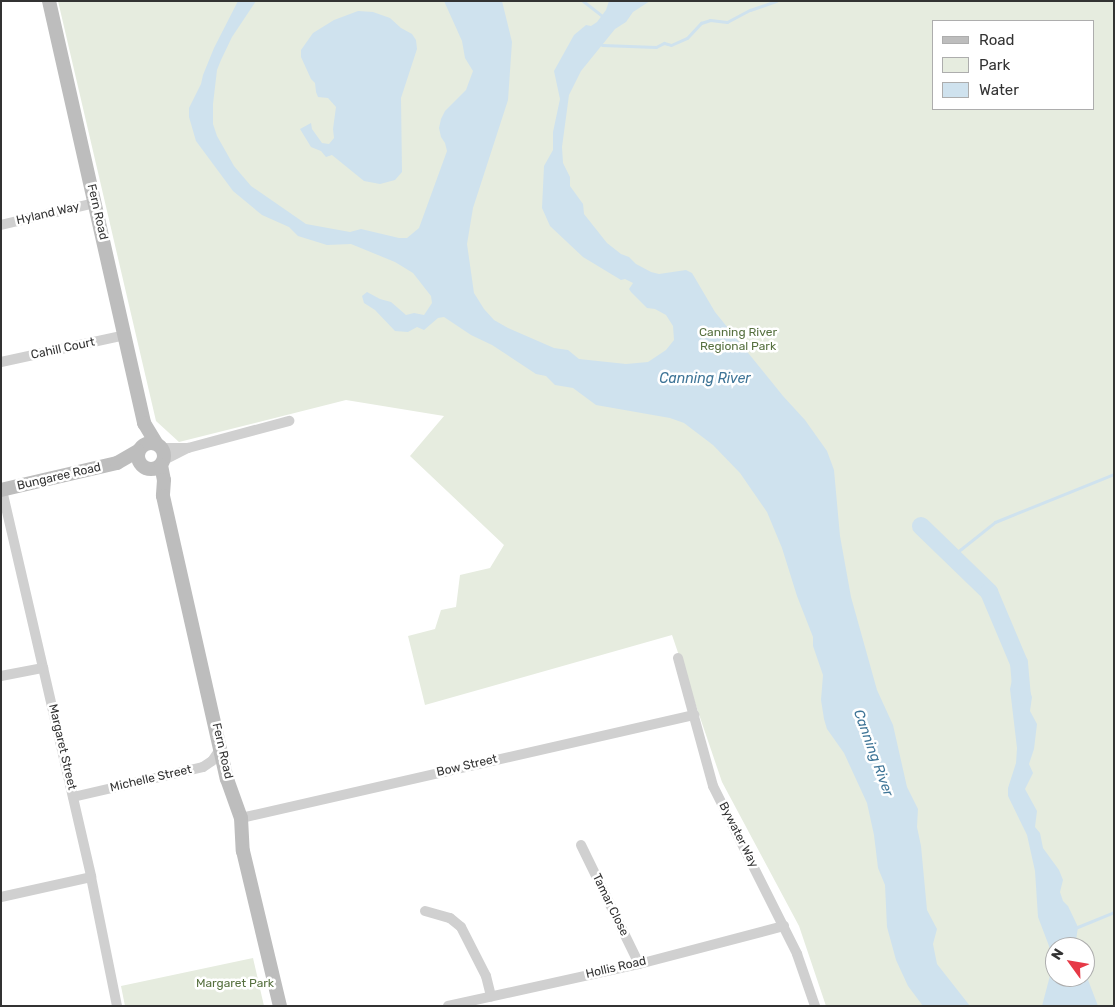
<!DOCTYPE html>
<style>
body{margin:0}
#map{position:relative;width:1115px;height:1007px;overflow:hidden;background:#fff;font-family:Rubik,sans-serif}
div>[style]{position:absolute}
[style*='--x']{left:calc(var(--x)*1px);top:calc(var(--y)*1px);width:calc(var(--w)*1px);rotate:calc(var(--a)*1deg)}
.green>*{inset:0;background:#e6ecdf}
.water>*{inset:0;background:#cfe2ee}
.stream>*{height:3px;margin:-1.5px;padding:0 1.5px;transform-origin:1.5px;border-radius:1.5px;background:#cfe2ee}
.river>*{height:18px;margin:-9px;padding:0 9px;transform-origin:9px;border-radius:9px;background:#cfe2ee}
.street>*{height:10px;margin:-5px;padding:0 5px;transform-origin:5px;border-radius:5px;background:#d0d0d0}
.secondary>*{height:14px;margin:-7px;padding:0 7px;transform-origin:7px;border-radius:7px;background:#bdbdbd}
.secondary>.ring{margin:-7px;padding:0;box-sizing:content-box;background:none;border:14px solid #bdbdbd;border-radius:50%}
span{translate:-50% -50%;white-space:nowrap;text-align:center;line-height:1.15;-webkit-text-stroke:5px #fff;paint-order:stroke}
.street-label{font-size:12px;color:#333}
.park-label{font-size:12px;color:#56703f}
.water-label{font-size:14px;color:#3f7597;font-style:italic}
.frame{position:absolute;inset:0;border:2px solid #333;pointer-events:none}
.legend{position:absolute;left:932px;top:20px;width:162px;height:90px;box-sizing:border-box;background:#fff;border:1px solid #adadad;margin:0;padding:6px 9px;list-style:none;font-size:15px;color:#333}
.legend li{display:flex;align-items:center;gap:10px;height:25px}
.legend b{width:25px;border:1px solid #adadad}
.north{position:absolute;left:1045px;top:937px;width:50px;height:50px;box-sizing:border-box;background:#fff;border:1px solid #adadad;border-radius:50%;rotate:302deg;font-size:14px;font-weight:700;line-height:20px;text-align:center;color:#333}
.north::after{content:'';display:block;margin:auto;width:18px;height:22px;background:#e63946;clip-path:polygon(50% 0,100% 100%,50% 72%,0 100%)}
</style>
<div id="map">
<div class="green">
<i style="clip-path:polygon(evenodd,58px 1px,1114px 1px,1114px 1006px,826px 1006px,799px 926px,722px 782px,672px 635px,425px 705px,408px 636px,435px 629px,441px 610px,456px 607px,460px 575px,490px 568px,504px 545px,410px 456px,444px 416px,346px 400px,179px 442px,156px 421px,58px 1px,934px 21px,1094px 21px,1094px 109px,934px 109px,934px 21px,58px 1px,1055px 947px,1085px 947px,1085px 977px,1055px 977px,1055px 947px)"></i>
<i style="clip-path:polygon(253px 958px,264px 1006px,125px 1006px,121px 986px)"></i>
</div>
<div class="water">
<i style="clip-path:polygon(238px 1px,256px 1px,232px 37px,221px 60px,217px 70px,213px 104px,213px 124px,217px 136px,234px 166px,251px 186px,306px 224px,350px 232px,361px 229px,399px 238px,407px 238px,419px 228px,447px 151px,445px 143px,441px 137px,439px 128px,441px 119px,445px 111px,466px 90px,473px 71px,465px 58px,462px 41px,444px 1px,502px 1px,512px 42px,508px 100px,473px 208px,467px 244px,474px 293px,484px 309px,494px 320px,508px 328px,554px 348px,568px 350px,579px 359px,626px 364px,648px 362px,666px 350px,674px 340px,673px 326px,666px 315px,655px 309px,647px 308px,631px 292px,629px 289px,633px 283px,625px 279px,621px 280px,583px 257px,550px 226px,542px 208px,544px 166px,553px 150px,553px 132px,560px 99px,554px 71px,574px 35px,586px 25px,591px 26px,597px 22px,606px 10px,609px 1px,650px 1px,633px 12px,626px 22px,615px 29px,581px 71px,569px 95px,562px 147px,563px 163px,570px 177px,570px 186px,583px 204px,584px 214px,607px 243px,621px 254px,629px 257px,636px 264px,651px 272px,659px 274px,686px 270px,692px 273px,715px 312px,783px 396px,805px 420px,827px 451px,834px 470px,840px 536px,851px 597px,877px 690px,893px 725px,907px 787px,918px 809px,917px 827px,921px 846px,927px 910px,937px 929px,933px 944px,937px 964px,970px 1006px,923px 1006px,908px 986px,896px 960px,887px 927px,885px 885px,878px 868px,874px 835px,867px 803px,844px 753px,827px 729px,824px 719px,821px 700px,823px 675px,813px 646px,813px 637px,797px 596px,782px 548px,767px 512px,740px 473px,713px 445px,684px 423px,670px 418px,596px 405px,573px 388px,555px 385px,546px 376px,536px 374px,492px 345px,471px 335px,444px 317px,438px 318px,424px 330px,417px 327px,408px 332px,395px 331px,375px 310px,364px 303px,362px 296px,367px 292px,380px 299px,391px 302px,406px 315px,414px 313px,424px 315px,432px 303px,431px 296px,413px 273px,395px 262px,351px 244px,327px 245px,298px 236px,289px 227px,262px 215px,233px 191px,196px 141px,189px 117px,189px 108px,201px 84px,203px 75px,214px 48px)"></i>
<i style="clip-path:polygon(358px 11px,373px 12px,390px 18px,401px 28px,412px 34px,416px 40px,417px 49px,401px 98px,402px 172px,395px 180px,380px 184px,364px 181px,332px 155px,326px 157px,321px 151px,311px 147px,300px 129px,311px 123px,312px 129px,322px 143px,329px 144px,334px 138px,333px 129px,336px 107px,328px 98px,318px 97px,316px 92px,315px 83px,311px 79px,301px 57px,301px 50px,313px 33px,334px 20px)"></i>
<i style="clip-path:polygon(1020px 673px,1025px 678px,1032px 697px,1030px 711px,1037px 724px,1034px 749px,1029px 764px,1033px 773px,1025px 789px,1037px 811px,1035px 827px,1040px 833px,1043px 848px,1059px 870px,1063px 880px,1060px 892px,1063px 901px,1068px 906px,1078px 927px,1075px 947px,1055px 947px,1055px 977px,1085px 977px,1085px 972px,1098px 1006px,1042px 1006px,1052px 968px,1049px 946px,1038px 917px,1035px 871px,1027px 835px,1008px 796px,1008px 788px,1016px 763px,1017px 748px,1010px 689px,1013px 676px)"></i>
</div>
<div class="stream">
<i style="--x:583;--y:1;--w:23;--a:38"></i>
<i style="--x:602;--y:45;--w:54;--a:2.1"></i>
<i style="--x:656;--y:47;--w:9;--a:-27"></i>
<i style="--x:664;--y:43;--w:7;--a:16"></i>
<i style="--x:671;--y:45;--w:17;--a:-24"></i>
<i style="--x:687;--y:38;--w:21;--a:-47"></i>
<i style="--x:701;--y:23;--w:9;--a:-18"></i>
<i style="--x:710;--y:20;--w:17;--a:7"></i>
<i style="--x:727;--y:22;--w:26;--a:-28"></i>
<i style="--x:750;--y:10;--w:28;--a:-19"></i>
<i style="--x:951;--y:557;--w:56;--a:-38.5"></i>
<i style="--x:995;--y:522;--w:128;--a:-22"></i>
<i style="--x:1075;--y:928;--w:42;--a:-22.3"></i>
</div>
<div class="river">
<i style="--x:921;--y:526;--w:95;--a:44.1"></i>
<i style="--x:989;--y:592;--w:77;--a:67.1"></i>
<i style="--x:1019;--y:663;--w:32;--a:85"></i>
</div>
<div class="street">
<i style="--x:1;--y:225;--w:97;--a:-13.2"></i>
<i style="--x:1;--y:362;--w:128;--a:-12.2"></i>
<i style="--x:162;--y:448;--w:26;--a:0"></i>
<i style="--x:164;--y:460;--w:27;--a:-27"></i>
<i style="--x:188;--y:448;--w:105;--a:-15"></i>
<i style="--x:2;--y:490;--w:397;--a:77"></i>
<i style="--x:91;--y:877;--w:132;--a:78.6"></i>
<i style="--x:678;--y:658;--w:133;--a:74.7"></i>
<i style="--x:713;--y:786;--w:188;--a:63.4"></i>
<i style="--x:797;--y:954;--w:55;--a:70.9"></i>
<i style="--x:1;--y:676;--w:43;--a:-10.8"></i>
<i style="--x:73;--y:797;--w:133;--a:-13"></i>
<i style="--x:203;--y:767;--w:11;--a:-34"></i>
<i style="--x:212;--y:761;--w:16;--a:-55"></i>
<i style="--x:241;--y:818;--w:465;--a:-12.8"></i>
<i style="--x:581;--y:845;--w:132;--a:64"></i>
<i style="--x:1;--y:897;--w:92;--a:-12.5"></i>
<i style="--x:425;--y:911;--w:26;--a:16"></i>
<i style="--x:450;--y:918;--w:14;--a:39"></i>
<i style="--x:461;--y:927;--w:55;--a:63"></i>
<i style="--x:486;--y:976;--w:21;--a:76"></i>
<i style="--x:448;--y:1006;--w:196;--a:-12.4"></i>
<i style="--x:639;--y:964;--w:150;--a:-14.7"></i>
</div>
<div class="secondary">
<i style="--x:49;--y:1;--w:433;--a:77.3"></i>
<i style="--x:144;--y:423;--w:23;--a:59"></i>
<i class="ring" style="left:138px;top:443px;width:12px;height:12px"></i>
<i style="--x:161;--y:465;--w:15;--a:79"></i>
<i style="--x:164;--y:480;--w:16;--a:94"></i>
<i style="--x:163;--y:496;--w:290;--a:77.3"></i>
<i style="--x:227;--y:779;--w:41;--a:70.3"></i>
<i style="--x:241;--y:818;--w:33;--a:87"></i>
<i style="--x:243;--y:851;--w:159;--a:76.6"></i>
<i style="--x:1;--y:490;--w:119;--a:-13.1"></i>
<i style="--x:117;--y:463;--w:24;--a:-30"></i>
</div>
<div class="street-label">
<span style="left:97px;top:212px;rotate:77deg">Fern Road</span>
<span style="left:48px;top:214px;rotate:-13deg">Hyland Way</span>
<span style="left:63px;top:349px;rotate:-12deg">Cahill Court</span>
<span style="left:59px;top:477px;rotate:-13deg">Bungaree Road</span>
<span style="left:62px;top:747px;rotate:77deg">Margaret Street</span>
<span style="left:222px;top:751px;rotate:77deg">Fern Road</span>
<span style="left:467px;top:766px;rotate:-13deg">Bow Street</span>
<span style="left:151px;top:779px;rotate:-13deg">Michelle Street</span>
<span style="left:738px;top:835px;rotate:63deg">Bywater Way</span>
<span style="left:610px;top:905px;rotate:64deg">Tamar Close</span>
<span style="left:616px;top:968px;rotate:-13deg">Hollis Road</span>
</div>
<div class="park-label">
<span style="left:738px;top:340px">Canning River<br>Regional Park</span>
<span style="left:235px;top:984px">Margaret Park</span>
</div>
<div class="water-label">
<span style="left:705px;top:379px">Canning River</span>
<span style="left:873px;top:753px;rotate:70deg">Canning River</span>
</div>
<div class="frame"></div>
<ul class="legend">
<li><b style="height:6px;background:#bdbdbd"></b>Road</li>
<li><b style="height:14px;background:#e6ecdf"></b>Park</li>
<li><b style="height:14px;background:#cfe2ee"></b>Water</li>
</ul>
<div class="north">N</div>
</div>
